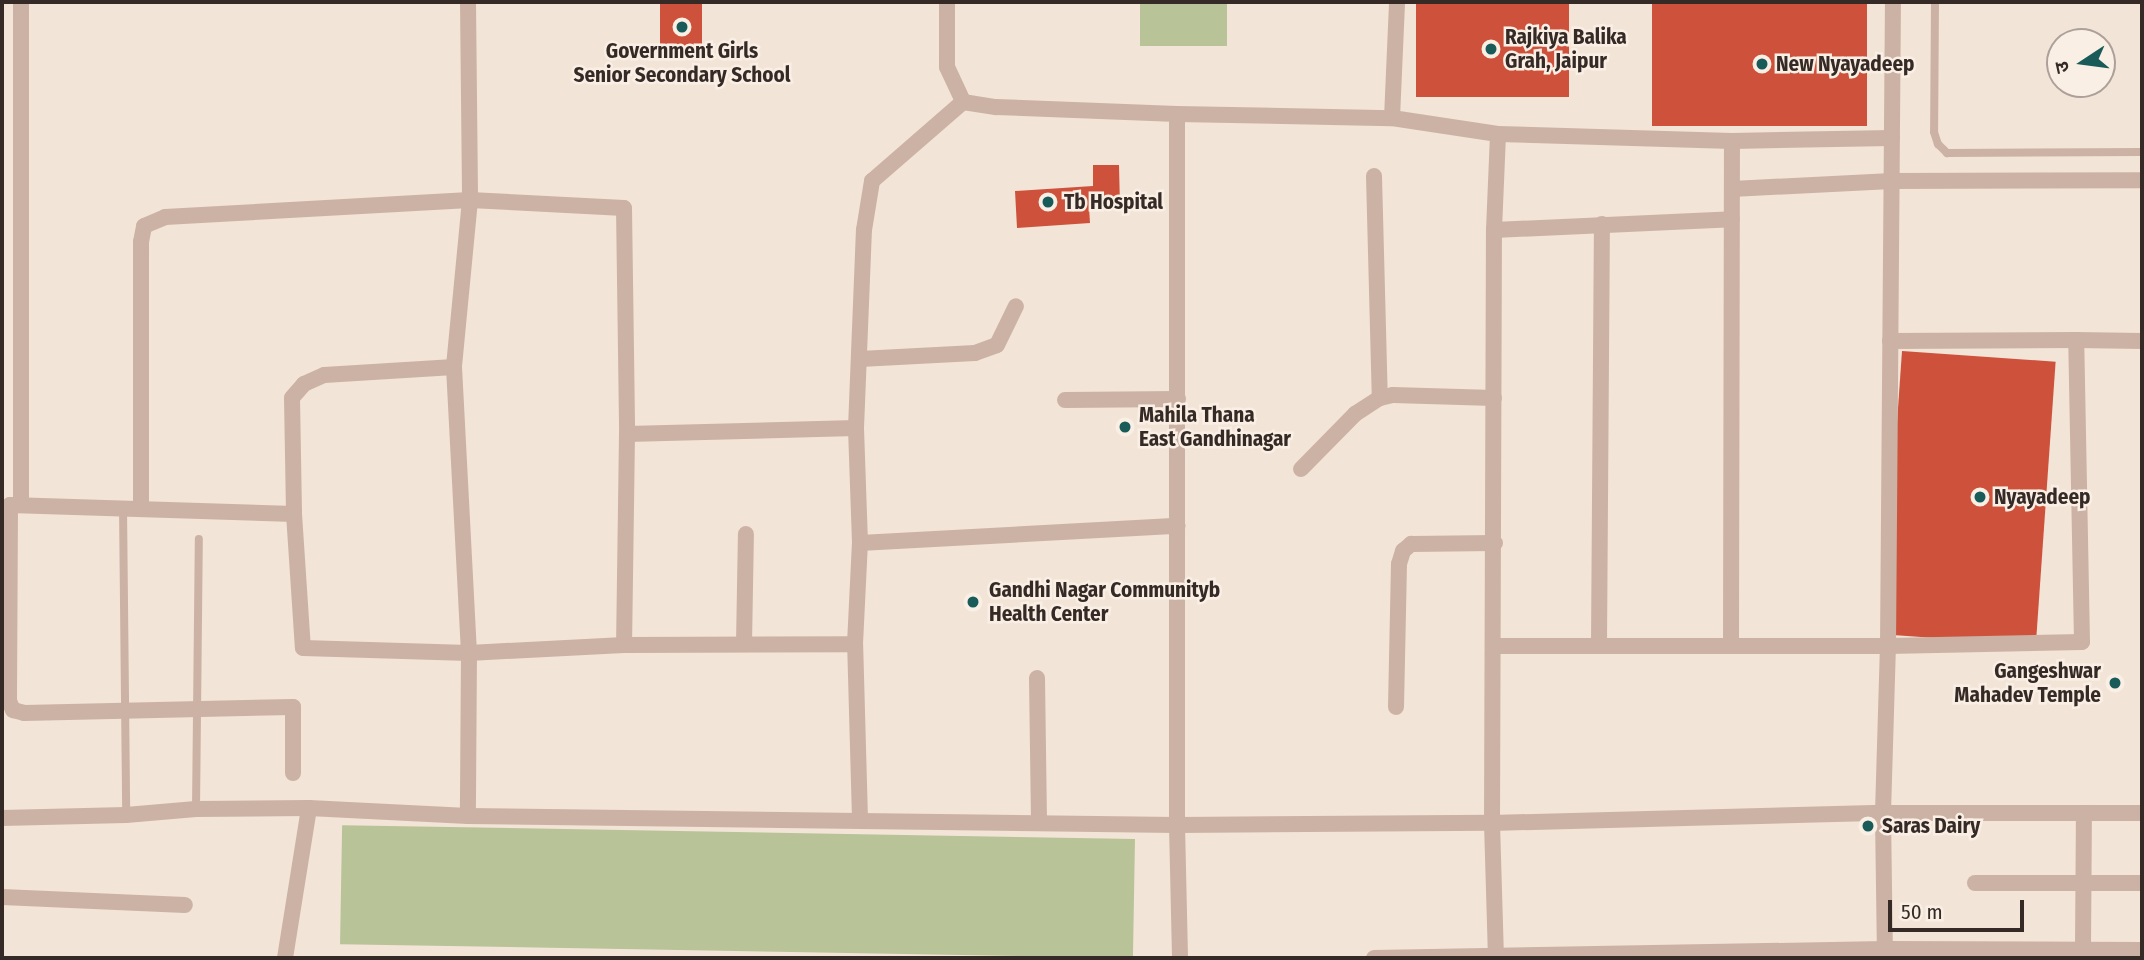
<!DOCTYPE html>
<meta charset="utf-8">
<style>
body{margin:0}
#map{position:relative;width:2144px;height:960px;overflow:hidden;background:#f3e4d8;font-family:"Fira Sans Condensed","Noto Sans Devanagari",sans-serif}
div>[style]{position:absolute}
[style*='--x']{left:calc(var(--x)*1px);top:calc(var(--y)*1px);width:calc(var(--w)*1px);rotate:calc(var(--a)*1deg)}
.green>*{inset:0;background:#b8c397;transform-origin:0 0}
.building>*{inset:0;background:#ce523b;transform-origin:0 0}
.lane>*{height:8px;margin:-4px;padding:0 4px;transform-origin:4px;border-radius:4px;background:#ccb2a4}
.street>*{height:16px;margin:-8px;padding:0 8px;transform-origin:8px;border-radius:8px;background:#ccb2a4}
.dots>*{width:19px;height:19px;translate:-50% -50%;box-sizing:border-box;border:4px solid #faefe5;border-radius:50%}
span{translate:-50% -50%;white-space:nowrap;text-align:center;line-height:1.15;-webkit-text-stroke:5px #faefe5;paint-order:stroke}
.poi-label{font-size:21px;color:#362a26;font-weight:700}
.left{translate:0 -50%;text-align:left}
.right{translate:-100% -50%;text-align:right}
.frame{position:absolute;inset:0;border:4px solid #362a26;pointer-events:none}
.north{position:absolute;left:2046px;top:28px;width:70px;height:70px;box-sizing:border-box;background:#faefe5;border:2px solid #aca099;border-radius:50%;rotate:257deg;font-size:19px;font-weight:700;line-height:28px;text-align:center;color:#362a26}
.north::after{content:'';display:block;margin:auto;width:24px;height:32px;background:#195b59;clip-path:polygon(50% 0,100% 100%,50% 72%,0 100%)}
.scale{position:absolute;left:1888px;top:900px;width:136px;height:32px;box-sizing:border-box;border:4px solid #362a26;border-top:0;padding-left:9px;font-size:21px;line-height:24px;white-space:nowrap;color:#362a26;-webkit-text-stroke:5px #faefe5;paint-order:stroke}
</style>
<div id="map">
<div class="green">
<i style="left:1140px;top:2px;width:87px;height:44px"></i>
<i style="left:1135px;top:839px;width:119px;height:793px;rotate:91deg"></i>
</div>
<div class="building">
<i style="left:660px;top:2px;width:42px;height:50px"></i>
<i style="left:1416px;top:2px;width:153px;height:95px"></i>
<i style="left:1652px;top:2px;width:215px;height:124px"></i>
<i style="clip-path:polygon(1093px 165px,1119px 165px,1120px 207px,1089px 207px,1090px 223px,1017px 228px,1015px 191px,1093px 186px)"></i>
<i style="left:1902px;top:351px;width:154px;height:284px;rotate:4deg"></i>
</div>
<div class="lane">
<i style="--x:1935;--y:2;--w:130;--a:90.4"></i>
<i style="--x:1934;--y:132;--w:13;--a:72"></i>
<i style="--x:1938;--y:144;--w:13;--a:45"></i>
<i style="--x:1947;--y:153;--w:195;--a:-0.3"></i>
<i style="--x:123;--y:507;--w:308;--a:89.4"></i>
<i style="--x:196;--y:809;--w:270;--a:-89.4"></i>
</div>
<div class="street">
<i style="--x:21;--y:2;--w:503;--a:90"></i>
<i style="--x:468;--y:2;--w:198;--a:89.4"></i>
<i style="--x:470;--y:200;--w:168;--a:95.5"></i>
<i style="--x:454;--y:367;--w:286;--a:87"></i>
<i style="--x:469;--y:653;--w:163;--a:90.4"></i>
<i style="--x:947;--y:2;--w:65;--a:90"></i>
<i style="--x:947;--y:67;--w:38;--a:65"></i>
<i style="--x:963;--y:102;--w:33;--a:9"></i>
<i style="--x:996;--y:107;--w:181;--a:2.2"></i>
<i style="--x:1177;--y:114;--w:215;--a:1.1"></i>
<i style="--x:1392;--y:118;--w:116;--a:-87.5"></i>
<i style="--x:1177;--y:114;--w:711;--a:90"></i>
<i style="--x:1177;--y:825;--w:133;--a:88.7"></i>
<i style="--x:1392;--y:118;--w:107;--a:8.6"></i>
<i style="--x:1498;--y:134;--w:234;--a:1.7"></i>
<i style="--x:1732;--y:141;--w:160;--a:-1.1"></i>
<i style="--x:1374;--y:176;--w:222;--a:88.5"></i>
<i style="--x:1732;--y:189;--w:160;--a:-2.9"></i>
<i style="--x:1892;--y:181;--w:250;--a:-0.2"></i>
<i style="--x:1494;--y:230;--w:238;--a:-2.6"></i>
<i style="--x:2076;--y:340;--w:66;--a:0.9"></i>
<i style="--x:860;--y:359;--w:115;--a:-3"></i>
<i style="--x:975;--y:353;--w:23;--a:-20"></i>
<i style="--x:997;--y:345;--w:43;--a:-64"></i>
<i style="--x:454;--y:367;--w:130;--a:176.5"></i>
<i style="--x:324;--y:375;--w:22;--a:156"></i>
<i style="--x:304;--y:384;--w:18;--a:131"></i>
<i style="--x:292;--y:398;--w:116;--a:89"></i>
<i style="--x:294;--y:514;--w:134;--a:86.2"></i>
<i style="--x:303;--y:648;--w:166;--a:1.7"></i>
<i style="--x:469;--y:653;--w:155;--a:-3"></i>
<i style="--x:624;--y:645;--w:231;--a:-0.2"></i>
<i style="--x:1065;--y:400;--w:113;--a:-0.5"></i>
<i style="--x:627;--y:434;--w:229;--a:-1.5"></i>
<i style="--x:1301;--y:469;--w:77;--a:-45.5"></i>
<i style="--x:1355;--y:414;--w:30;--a:-33"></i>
<i style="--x:1380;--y:398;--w:13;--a:-13"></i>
<i style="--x:1393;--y:395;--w:101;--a:1.7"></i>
<i style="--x:10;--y:505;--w:196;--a:90.3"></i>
<i style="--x:9;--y:701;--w:10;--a:66"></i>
<i style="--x:13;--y:710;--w:11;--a:15"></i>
<i style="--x:24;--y:713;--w:269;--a:-1.3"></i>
<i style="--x:293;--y:707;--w:66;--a:90"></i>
<i style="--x:10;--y:505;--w:284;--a:1.8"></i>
<i style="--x:141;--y:507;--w:265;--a:-90"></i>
<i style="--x:141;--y:242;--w:16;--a:-79"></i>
<i style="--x:144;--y:226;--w:23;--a:-23"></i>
<i style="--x:165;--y:217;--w:305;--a:-3.2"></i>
<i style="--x:470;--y:200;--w:154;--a:3"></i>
<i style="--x:624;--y:208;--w:226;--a:89.2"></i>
<i style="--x:627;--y:434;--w:211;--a:90.8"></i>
<i style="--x:860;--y:543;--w:318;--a:-3.1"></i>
<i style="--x:744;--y:644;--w:110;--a:-89"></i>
<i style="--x:1599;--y:644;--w:420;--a:-89.6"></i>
<i style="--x:1495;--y:646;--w:393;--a:0"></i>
<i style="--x:1888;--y:646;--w:194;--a:-1.2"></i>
<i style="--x:2082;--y:642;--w:302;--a:-91.1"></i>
<i style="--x:2076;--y:340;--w:186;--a:179.7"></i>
<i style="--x:1731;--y:646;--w:505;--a:-89.89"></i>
<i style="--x:1037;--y:678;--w:145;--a:89.2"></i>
<i style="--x:1396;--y:707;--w:143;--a:-88.8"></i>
<i style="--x:1399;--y:564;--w:14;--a:-73"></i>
<i style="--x:1403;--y:551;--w:11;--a:-41"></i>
<i style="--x:1411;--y:544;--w:84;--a:-0.7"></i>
<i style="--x:2;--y:818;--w:124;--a:-1.4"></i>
<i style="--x:126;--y:815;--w:70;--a:-4.9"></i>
<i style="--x:196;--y:809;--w:113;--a:-0.5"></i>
<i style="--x:309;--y:808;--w:159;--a:2.9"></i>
<i style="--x:468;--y:816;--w:709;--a:0.73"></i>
<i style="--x:1177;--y:825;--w:315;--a:-0.4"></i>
<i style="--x:1492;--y:823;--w:391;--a:-1.5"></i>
<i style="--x:1883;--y:813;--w:259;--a:0"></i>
<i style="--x:860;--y:819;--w:175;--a:-91.6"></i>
<i style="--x:855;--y:644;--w:101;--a:-87.2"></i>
<i style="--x:860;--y:543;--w:115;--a:-92"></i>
<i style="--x:856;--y:428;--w:198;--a:-87.7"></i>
<i style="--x:864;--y:230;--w:50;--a:-80.7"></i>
<i style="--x:872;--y:181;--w:121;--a:-41"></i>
<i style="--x:1975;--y:883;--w:167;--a:0"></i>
<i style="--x:2;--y:897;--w:183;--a:2.5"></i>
<i style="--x:2083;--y:948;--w:135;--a:-89.6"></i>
<i style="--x:285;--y:958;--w:152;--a:-80.9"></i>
<i style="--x:1374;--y:958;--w:511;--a:-1.01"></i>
<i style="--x:1885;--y:949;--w:257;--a:0.2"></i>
<i style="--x:1496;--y:958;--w:135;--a:-91.7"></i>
<i style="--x:1492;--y:823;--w:593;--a:-89.81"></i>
<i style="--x:1494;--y:230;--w:96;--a:-87.6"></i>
<i style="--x:1885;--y:958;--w:145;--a:-90.8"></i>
<i style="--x:1883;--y:813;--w:167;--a:-88.3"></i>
<i style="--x:1888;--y:646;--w:644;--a:-89.56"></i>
</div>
<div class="dots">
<i style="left:682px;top:27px;background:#195b59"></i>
<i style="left:1491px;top:49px;background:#195b59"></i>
<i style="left:1762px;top:64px;background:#195b59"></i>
<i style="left:1048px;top:202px;background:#195b59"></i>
<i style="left:1125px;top:427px;background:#195b59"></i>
<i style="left:1980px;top:497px;background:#195b59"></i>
<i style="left:973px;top:602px;background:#195b59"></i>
<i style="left:2115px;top:683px;background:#195b59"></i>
<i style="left:1868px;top:826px;background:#195b59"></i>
</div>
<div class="poi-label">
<span class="left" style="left:1505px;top:49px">Rajkiya Balika<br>Grah, Jaipur</span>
<span style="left:682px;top:63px">Government Girls<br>Senior Secondary School</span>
<span class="left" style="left:1776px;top:64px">New Nyayadeep</span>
<span class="left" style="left:1064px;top:202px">Tb Hospital</span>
<span class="left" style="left:1139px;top:427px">Mahila Thana<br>East Gandhinagar</span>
<span class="left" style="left:1994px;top:497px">Nyayadeep</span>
<span class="left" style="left:989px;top:602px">Gandhi Nagar Communityb<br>Health Center</span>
<span class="right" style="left:2101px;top:683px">Gangeshwar<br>Mahadev Temple</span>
<span class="left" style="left:1882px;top:826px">Saras Dairy</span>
</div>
<div class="frame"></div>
<div class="north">उ</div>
<div class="scale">50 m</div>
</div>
